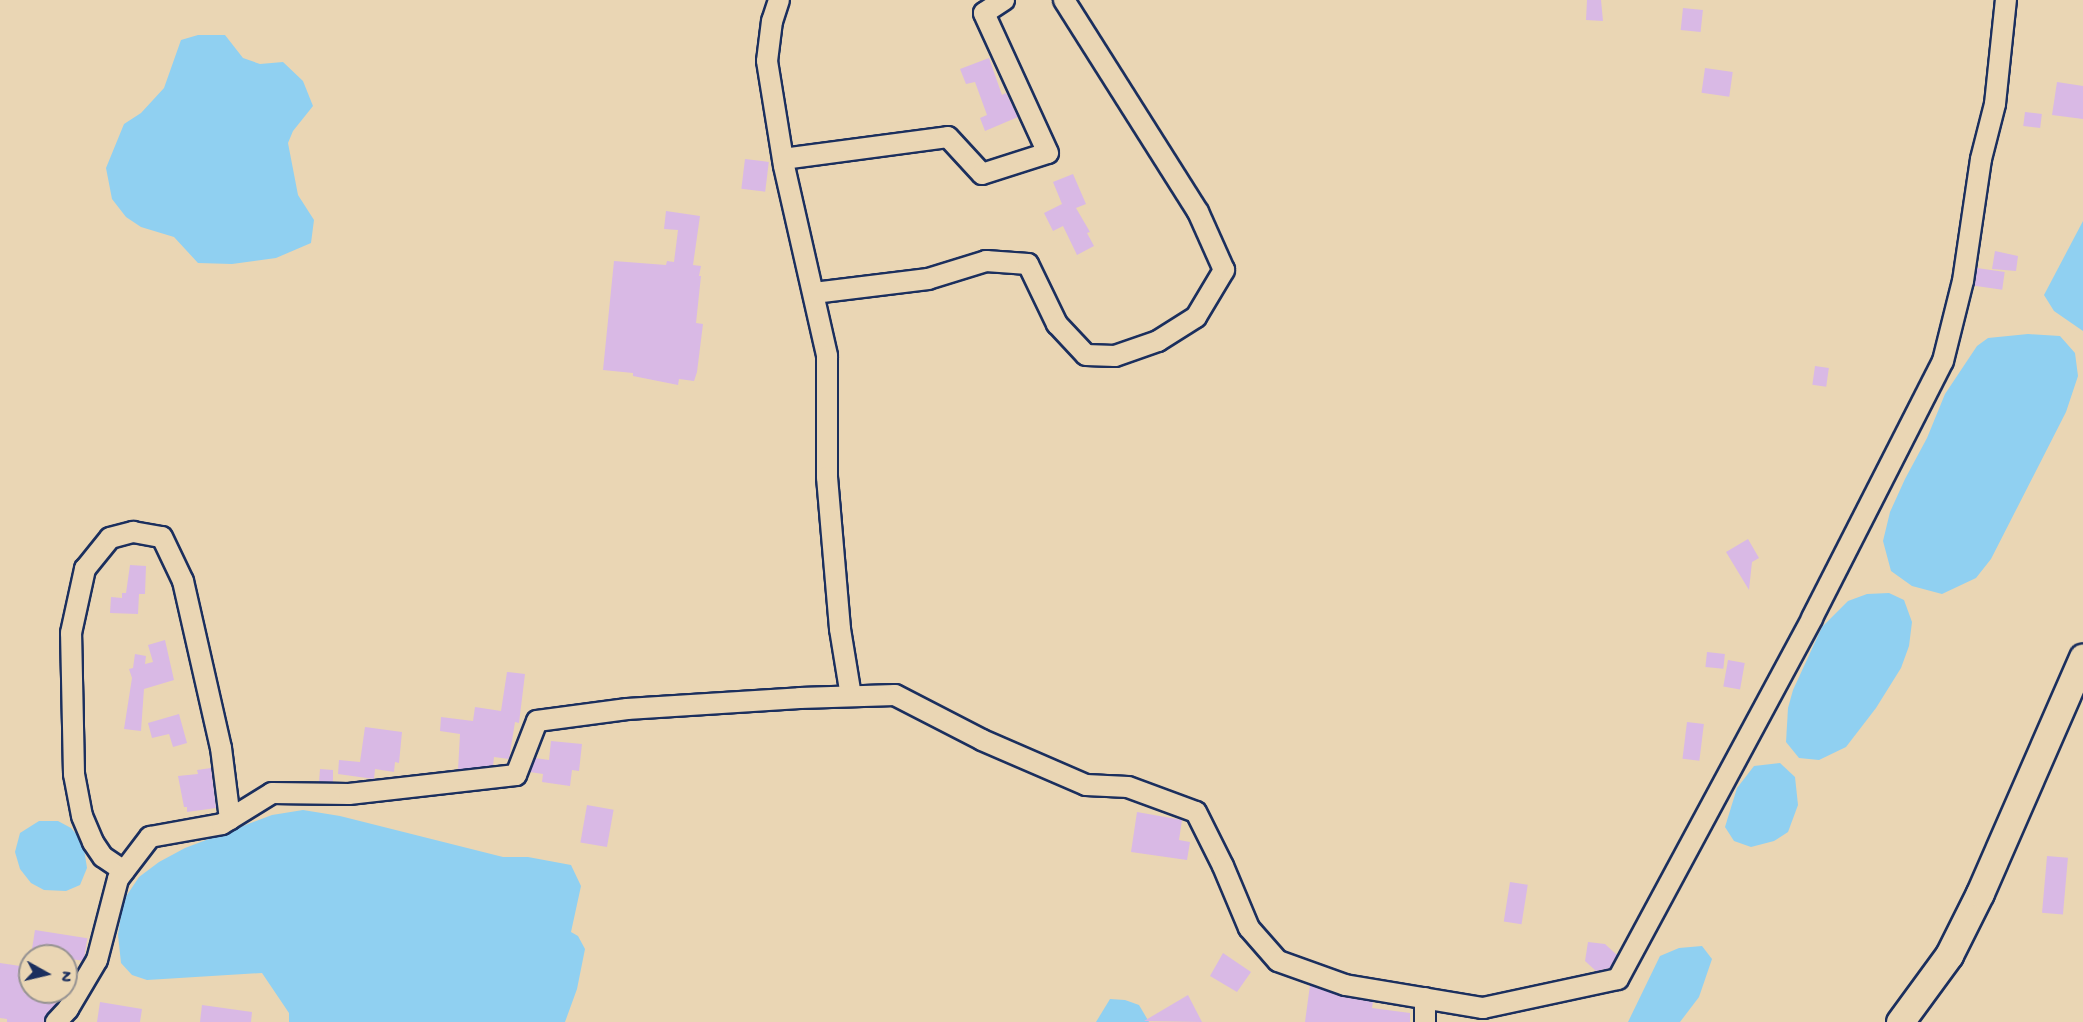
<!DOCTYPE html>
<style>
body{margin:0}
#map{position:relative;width:2083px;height:1022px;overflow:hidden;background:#ead6b4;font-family:"Gochi Hand",sans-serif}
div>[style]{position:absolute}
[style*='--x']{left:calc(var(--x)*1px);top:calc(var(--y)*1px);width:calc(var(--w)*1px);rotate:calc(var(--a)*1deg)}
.water>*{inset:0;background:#90d0f1}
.building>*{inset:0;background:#d9b9e5;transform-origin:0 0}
.roads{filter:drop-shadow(2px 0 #1b2f5e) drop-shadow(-2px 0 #1b2f5e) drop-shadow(0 2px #1b2f5e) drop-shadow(0 -2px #1b2f5e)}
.street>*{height:20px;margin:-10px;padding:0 10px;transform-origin:10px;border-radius:10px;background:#ead6b4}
.secondary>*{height:27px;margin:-13.5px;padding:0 13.5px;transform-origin:13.5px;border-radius:13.5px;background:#ead6b4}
span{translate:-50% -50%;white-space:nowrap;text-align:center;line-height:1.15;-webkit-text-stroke:4.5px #ead6b4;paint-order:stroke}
.north{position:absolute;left:18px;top:944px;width:60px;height:60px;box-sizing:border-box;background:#ead6b4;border:2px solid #979392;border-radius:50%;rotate:98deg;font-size:16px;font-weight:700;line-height:24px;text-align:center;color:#1b2f5e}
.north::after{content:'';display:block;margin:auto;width:21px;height:27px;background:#1b2f5e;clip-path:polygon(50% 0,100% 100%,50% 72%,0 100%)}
</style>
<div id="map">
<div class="water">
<i style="clip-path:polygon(198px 35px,225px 35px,243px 58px,260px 64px,283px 62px,303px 81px,313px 106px,293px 131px,288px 143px,298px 195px,314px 220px,311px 243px,276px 258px,232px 264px,198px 263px,174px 237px,141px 227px,126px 217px,112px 199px,106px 168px,124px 124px,141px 113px,164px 88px,181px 40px)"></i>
<i style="clip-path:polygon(2083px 221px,2083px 331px,2054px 311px,2044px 295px)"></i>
<i style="clip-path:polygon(2028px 334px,2060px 336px,2075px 353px,2078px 376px,2066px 412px,1991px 559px,1976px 578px,1942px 594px,1912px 586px,1891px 571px,1883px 541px,1890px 512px,1905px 479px,1927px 438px,1945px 394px,1977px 346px,1988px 338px)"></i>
<i style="clip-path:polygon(1889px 593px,1904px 600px,1912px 622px,1909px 646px,1901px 668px,1876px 708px,1846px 747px,1819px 760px,1799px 758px,1786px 742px,1788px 708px,1793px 690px,1822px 627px,1848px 601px,1867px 594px)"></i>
<i style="clip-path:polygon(1780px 763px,1795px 777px,1798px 805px,1788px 832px,1774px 841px,1751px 847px,1734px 841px,1725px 827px,1737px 788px,1754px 766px)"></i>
<i style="clip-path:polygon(303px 810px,340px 816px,503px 857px,528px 857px,571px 865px,581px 886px,571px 932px,578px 936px,585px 949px,577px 989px,565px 1022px,289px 1022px,289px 1013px,262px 973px,147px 980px,132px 975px,121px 963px,118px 935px,123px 901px,139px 877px,159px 862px,185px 848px,272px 815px)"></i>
<i style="clip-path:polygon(39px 821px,58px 821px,71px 828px,83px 842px,87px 868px,80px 885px,66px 891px,44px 890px,31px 883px,20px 869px,15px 852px,20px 833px)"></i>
<i style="clip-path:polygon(1702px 946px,1712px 959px,1699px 997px,1680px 1022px,1628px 1022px,1660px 956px,1679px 948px)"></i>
<i style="clip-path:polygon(1110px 999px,1125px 1000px,1139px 1005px,1149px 1022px,1096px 1022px)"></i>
</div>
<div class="building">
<i style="clip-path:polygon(1587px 0,1601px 0,1603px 21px,1586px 20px)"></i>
<i style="left:1683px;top:8px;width:20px;height:22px;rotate:6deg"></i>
<i style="clip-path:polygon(989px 58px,1002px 95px,1006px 93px,1018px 117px,985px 131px,980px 118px,987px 115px,975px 82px,966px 84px,960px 69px)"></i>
<i style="left:1705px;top:68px;width:28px;height:25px;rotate:8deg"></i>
<i style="clip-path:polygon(2057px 82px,2083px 86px,2083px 119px,2052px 115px)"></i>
<i style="left:2025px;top:112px;width:17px;height:14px;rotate:7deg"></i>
<i style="left:745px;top:159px;width:24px;height:30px;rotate:7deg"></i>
<i style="clip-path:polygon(1073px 174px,1086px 204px,1076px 208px,1090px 232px,1087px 233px,1094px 246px,1077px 255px,1063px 226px,1053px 231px,1044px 213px,1062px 204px,1053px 182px)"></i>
<i style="clip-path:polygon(666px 211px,700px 216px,693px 265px,701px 266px,699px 276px,701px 276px,696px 323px,703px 324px,697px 372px,694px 381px,679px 379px,678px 385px,633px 376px,633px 373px,603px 370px,614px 261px,666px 265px,667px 261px,674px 262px,678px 230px,664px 229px)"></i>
<i style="clip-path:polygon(1995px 251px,2018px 256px,2016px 271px,1992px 269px)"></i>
<i style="left:1977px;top:268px;width:28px;height:18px;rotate:8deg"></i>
<i style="left:1815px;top:366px;width:14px;height:19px;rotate:8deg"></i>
<i style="clip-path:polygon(1748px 539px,1759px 558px,1752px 562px,1749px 590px,1726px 552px)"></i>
<i style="clip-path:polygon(130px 565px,146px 566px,145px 594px,139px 594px,138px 614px,110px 613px,111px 597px,122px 598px,122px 593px,126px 593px)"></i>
<i style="clip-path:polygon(165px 640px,174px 680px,144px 689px,141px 731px,124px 729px,132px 678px,129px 669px,133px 668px,135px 654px,146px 656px,145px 664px,153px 662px,148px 645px)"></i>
<i style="left:1707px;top:652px;width:18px;height:15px;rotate:6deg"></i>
<i style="left:1728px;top:660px;width:17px;height:27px;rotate:10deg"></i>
<i style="clip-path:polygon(507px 672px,525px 674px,519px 723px,515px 722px,509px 759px,494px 757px,493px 766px,458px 770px,460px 734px,440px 731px,441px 717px,473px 721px,475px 707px,501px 711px)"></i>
<i style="clip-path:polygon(179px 714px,187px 743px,173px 747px,169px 734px,152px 738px,148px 723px)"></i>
<i style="left:1687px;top:722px;width:17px;height:37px;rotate:7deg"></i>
<i style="clip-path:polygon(365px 727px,402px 732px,399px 763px,395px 762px,394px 772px,375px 769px,374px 779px,338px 774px,339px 760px,360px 762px)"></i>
<i style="clip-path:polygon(551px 741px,582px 744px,579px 771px,572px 770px,570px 786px,542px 782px,543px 774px,530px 772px,535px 758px,549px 760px)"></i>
<i style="clip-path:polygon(211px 768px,216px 808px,187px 812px,187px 807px,184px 807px,178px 776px,198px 774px,197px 770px)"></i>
<i style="clip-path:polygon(320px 769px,333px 770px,333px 782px,319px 782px)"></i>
<i style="left:587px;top:805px;width:27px;height:38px;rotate:10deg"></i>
<i style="clip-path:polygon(1137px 812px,1182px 820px,1179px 840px,1190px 842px,1187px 860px,1131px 852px)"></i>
<i style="left:2047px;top:856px;width:21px;height:57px;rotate:5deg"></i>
<i style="left:1510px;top:882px;width:18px;height:40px;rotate:9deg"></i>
<i style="left:35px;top:930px;width:53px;height:23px;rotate:9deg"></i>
<i style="clip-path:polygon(1588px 942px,1605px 944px,1617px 955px,1610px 968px,1596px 971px,1585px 961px)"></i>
<i style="clip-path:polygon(1223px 953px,1251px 972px,1237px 992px,1210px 976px)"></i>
<i style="clip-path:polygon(0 963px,27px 967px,23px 992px,60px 992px,59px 1001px,47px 1014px,44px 1022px,7px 1022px,7px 1019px,0 1018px)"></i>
<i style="clip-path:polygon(1310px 985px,1341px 996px,1373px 1002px,1372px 1008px,1410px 1013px,1410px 1022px,1305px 1022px)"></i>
<i style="clip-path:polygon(1188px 995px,1202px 1022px,1144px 1021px)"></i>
<i style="clip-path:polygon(100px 1002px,142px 1009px,140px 1022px,97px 1022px)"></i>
<i style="clip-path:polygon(202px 1005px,252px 1012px,251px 1022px,200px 1022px)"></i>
</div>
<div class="roads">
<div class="street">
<i style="--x:779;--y:0;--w:22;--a:108"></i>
<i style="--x:772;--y:21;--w:40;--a:97.1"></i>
<i style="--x:767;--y:61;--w:106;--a:80.8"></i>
<i style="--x:784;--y:166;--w:195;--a:77.2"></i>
<i style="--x:827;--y:356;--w:121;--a:90"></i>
<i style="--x:827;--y:477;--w:153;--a:85.1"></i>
<i style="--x:840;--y:629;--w:68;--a:80.7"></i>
<i style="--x:783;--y:159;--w:166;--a:-7.6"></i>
<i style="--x:948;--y:137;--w:50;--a:47.4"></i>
<i style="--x:982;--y:174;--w:69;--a:-17.7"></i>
<i style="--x:1048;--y:153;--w:154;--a:-114.6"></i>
<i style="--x:984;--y:13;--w:24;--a:-33"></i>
<i style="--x:814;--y:293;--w:115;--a:-7"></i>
<i style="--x:928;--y:279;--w:61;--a:-17.2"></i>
<i style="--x:986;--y:261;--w:42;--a:4.1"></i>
<i style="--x:1028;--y:264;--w:67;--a:64.2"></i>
<i style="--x:1057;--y:324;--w:42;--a:46.9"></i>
<i style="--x:1086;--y:355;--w:29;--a:2"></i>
<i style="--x:1115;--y:356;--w:46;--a:-19.2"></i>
<i style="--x:1158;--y:341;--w:45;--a:-32.3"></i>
<i style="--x:1196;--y:317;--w:55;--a:-59.2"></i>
<i style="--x:1224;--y:270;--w:64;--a:-114.1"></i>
<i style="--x:1198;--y:212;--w:251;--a:-122.3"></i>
<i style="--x:124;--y:871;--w:25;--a:-146"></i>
<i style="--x:103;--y:857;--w:18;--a:-124"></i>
<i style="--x:93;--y:842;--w:28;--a:-113"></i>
<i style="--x:82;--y:816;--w:43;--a:-100.8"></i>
<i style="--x:74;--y:774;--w:141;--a:-91.2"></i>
<i style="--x:71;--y:633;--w:66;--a:-77.7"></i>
<i style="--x:85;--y:569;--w:40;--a:-51"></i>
<i style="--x:110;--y:538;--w:24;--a:-15"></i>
<i style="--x:133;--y:532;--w:29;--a:10"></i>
<i style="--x:162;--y:537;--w:49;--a:64.5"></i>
<i style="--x:183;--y:581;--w:171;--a:77.2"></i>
<i style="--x:221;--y:748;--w:72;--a:82.8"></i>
<i style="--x:56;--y:1022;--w:18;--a:-47"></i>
<i style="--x:68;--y:1009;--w:57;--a:-59.4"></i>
<i style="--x:97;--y:960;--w:84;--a:-75.5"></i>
<i style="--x:118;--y:879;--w:53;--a:-52.7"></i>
<i style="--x:150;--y:837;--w:73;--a:-10.2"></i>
<i style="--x:222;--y:824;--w:59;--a:-31.8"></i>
<i style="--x:272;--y:793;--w:77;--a:0.7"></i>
<i style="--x:349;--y:794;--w:168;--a:-6.5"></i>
<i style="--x:516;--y:775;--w:58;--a:-68.7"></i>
<i style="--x:537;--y:721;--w:91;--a:-7.6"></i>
<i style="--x:627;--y:709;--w:173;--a:-3.6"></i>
<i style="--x:800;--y:698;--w:95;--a:-1.8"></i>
<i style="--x:895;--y:695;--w:98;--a:27.3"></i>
<i style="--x:982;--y:740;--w:113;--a:23.4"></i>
<i style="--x:1086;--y:785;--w:42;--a:2.7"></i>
<i style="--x:1128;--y:787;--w:72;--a:20.2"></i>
<i style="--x:1196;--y:812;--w:60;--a:63.4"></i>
<i style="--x:1223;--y:866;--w:67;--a:67.2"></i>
<i style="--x:1249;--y:928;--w:44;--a:48.7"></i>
<i style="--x:1278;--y:961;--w:71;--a:19.7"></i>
<i style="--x:1345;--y:985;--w:140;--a:9.5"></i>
<i style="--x:1483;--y:1008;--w:138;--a:-12.1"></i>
<i style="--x:1618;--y:979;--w:410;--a:-61.7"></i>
<i style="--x:1812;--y:618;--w:288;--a:-63"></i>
<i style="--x:1943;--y:361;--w:82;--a:-76"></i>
<i style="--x:1963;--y:281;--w:123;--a:-81.6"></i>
<i style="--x:1981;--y:159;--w:57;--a:-75.7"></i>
<i style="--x:1995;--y:104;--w:105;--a:-84"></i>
<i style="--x:1425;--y:1022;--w:24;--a:-90"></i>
</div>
<div class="secondary">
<i style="--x:1900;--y:1022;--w:83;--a:-53.8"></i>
<i style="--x:1949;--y:955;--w:69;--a:-63.4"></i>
<i style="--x:1980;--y:893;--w:257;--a:-66.4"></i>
</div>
</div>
<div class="north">N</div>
</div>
